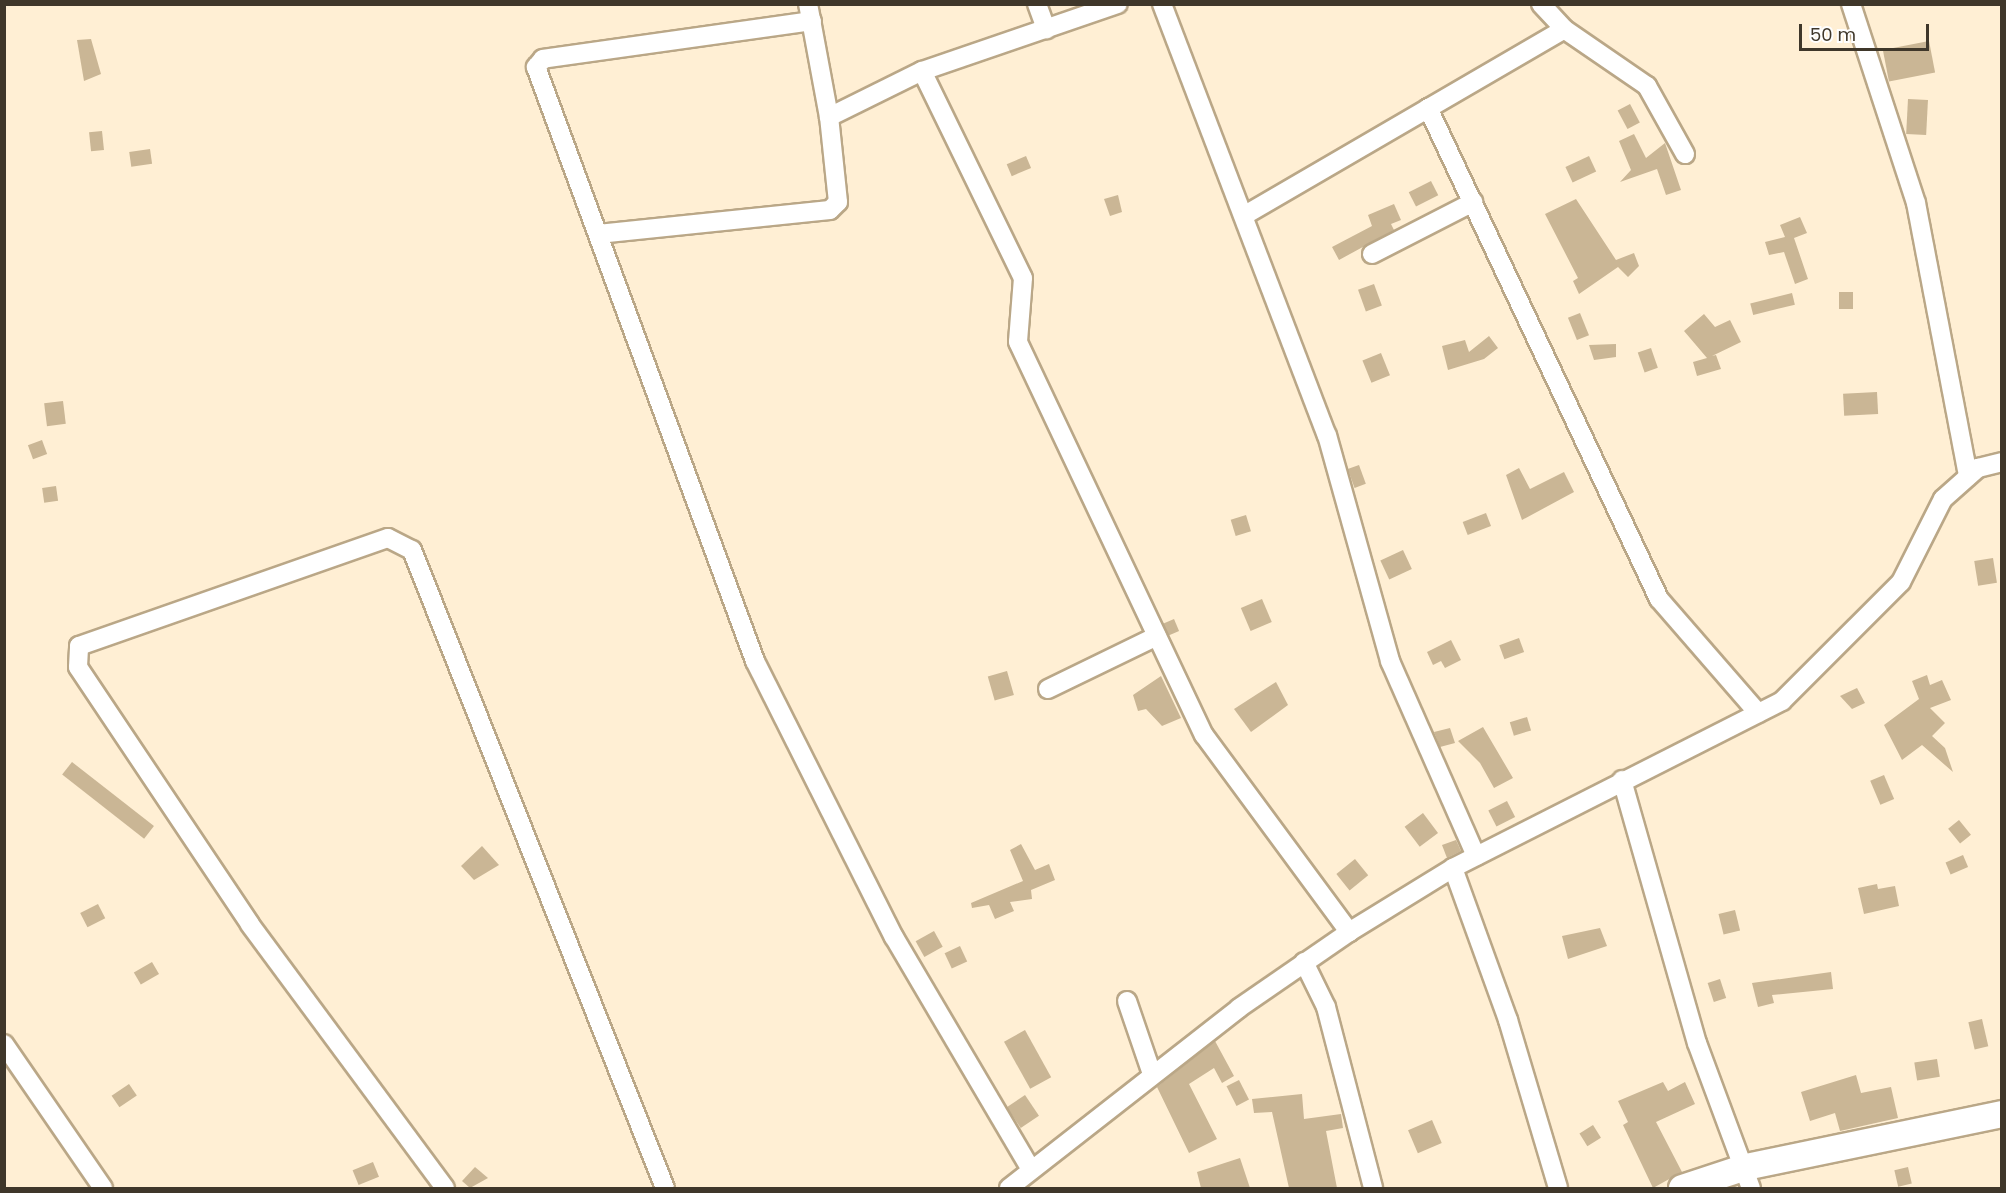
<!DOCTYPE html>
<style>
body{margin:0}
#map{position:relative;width:2006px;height:1193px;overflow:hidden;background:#ffefd4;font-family:Poppins,sans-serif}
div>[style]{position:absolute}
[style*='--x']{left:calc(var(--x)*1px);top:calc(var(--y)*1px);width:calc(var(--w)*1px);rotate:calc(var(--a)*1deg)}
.building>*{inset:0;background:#cab695;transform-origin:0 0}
.roads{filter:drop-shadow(2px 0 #baa787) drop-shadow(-2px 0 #baa787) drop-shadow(0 2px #baa787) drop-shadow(0 -2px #baa787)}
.street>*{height:18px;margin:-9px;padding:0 9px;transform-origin:9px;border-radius:9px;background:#fff}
.secondary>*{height:26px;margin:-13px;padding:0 13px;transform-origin:13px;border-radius:13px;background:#fff}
span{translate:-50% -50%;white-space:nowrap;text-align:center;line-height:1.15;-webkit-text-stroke:5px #fefefe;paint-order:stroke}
.frame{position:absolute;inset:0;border:6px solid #3f372a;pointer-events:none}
.scale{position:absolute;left:1799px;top:24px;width:130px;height:27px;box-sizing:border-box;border:3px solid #3f372a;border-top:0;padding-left:8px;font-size:18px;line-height:21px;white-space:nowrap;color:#3f372a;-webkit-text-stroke:4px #fefefe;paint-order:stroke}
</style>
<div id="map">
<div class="building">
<i style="clip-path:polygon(91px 39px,101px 74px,84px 81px,77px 40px)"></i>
<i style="left:1929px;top:41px;width:32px;height:47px;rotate:79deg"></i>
<i style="left:1908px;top:99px;width:20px;height:35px;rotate:3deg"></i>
<i style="left:1630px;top:104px;width:21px;height:14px;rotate:62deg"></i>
<i style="left:102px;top:131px;width:19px;height:13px;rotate:84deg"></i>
<i style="clip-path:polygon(1634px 134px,1646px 158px,1665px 143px,1681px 190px,1666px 195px,1657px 169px,1620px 182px,1631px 170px,1619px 141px)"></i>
<i style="left:150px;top:149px;width:15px;height:21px;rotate:82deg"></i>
<i style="left:1026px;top:156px;width:13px;height:21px;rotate:67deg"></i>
<i style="left:1589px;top:156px;width:17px;height:26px;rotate:65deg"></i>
<i style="left:1431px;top:181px;width:16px;height:25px;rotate:63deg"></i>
<i style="clip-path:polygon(1118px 195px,1122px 212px,1110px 216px,1104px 199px)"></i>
<i style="clip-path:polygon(1576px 199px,1616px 260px,1634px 253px,1639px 266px,1628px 277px,1618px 267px,1579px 294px,1573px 281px,1578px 278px,1545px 214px)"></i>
<i style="clip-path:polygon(1394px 204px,1401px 220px,1391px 224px,1394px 230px,1339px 260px,1332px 247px,1372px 226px,1368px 215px)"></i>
<i style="clip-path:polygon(1800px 217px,1807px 233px,1794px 238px,1808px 279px,1795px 284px,1784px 252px,1769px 255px,1765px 242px,1785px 237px,1780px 225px)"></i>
<i style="left:1374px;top:284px;width:23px;height:17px;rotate:70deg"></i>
<i style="left:1839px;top:292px;width:14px;height:17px"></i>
<i style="left:1792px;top:293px;width:12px;height:43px;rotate:76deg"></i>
<i style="left:1580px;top:313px;width:24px;height:13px;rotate:68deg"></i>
<i style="clip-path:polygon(1704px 314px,1715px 327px,1730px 320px,1741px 342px,1712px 356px,1716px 355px,1721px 369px,1697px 376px,1693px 362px,1707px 358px,1684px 331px)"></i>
<i style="clip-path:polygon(1489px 336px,1498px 348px,1484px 359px,1448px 370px,1442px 346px,1465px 340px,1469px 352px)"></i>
<i style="clip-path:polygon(1616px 344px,1616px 357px,1594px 360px,1589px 345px)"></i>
<i style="left:1651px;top:348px;width:21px;height:14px;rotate:71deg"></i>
<i style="left:1381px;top:353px;width:24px;height:20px;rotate:68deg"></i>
<i style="left:1877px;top:392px;width:22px;height:34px;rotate:87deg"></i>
<i style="left:63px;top:401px;width:23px;height:19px;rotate:83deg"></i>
<i style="left:42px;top:440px;width:15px;height:15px;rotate:70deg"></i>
<i style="left:1359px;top:465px;width:20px;height:12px;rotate:70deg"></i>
<i style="clip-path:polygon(1519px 468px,1530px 489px,1564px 472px,1574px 492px,1522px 520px,1506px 475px)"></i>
<i style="left:56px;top:486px;width:15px;height:14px;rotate:82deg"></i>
<i style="left:1486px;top:513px;width:14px;height:25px;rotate:69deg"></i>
<i style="left:1246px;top:515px;width:17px;height:16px;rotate:73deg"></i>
<i style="left:1403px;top:550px;width:21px;height:25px;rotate:65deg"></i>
<i style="left:1993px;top:558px;width:25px;height:19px;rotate:81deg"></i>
<i style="left:1262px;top:599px;width:25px;height:23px;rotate:67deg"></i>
<i style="left:1174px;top:619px;width:13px;height:12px;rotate:67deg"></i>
<i style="left:1519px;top:638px;width:15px;height:21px;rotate:70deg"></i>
<i style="clip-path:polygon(1451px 640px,1461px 660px,1445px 668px,1441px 661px,1433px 665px,1427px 652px)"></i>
<i style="left:1007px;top:671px;width:25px;height:20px;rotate:74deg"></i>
<i style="clip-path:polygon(1927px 675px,1930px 685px,1942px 680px,1951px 700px,1930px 708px,1945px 723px,1932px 736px,1945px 748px,1953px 772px,1922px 745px,1902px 760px,1884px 725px,1919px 699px,1912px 681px)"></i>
<i style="clip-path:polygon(1161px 676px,1181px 718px,1162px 726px,1146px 709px,1138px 711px,1133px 695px)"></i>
<i style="clip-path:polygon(1276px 682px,1288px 705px,1251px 732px,1234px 709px)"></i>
<i style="clip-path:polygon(1857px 688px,1865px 703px,1852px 709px,1840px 696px)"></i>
<i style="left:1527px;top:717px;width:14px;height:18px;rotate:73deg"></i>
<i style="clip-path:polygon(1483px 727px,1513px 778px,1494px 788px,1480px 763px,1458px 741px)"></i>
<i style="clip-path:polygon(1450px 728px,1455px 743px,1440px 747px,1434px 732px)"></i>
<i style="left:72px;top:762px;width:104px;height:16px;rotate:38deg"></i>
<i style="left:1884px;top:775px;width:26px;height:15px;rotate:67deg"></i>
<i style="left:1507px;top:801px;width:18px;height:21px;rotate:63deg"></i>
<i style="left:1423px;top:813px;width:25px;height:23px;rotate:53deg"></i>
<i style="left:1959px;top:820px;width:19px;height:14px;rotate:51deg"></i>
<i style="clip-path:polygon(1456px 840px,1461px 851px,1447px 858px,1442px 845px)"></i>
<i style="clip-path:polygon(1021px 844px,1035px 870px,1049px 864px,1055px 880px,1031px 890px,1032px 899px,1010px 902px,1014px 911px,995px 919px,989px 905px,972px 908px,971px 903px,1023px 881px,1010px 850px)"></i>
<i style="clip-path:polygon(482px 846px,499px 865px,474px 880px,461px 866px)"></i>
<i style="left:1963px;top:855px;width:13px;height:19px;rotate:67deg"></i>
<i style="left:1355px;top:859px;width:21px;height:24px;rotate:51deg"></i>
<i style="clip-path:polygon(1877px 884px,1878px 889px,1895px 886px,1899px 906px,1864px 914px,1858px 888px)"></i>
<i style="left:98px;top:904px;width:16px;height:20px;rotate:63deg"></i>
<i style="left:1735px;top:910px;width:21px;height:17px;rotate:76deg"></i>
<i style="clip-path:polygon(1600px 928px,1607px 946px,1568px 959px,1562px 936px)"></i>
<i style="left:934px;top:931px;width:18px;height:21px;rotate:61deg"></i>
<i style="left:960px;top:946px;width:17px;height:17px;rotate:65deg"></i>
<i style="left:152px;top:962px;width:14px;height:21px;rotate:60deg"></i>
<i style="clip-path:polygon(1831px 972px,1833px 989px,1772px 995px,1774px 1003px,1758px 1007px,1752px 983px)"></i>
<i style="left:1720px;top:979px;width:20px;height:13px;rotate:72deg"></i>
<i style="left:1982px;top:1019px;width:28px;height:14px;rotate:77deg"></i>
<i style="left:1025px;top:1030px;width:54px;height:24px;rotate:61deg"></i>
<i style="clip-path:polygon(1215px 1041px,1234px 1076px,1222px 1083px,1214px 1068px,1189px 1084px,1217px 1139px,1189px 1153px,1157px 1087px)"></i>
<i style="left:1937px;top:1059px;width:18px;height:23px;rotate:81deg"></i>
<i style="clip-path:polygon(1856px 1075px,1861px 1093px,1891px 1087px,1898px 1118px,1840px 1131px,1835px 1113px,1810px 1121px,1801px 1092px)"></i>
<i style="left:1239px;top:1080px;width:22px;height:14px;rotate:63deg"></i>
<i style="clip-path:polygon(1663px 1082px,1668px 1091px,1685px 1082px,1695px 1104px,1656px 1122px,1682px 1172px,1653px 1188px,1623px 1125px,1628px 1122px,1618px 1101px)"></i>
<i style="left:129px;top:1084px;width:14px;height:21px;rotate:56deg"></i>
<i style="clip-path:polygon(1302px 1094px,1304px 1119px,1341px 1114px,1343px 1128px,1326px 1131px,1337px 1188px,1289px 1188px,1272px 1112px,1254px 1113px,1252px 1099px)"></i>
<i style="left:1025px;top:1095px;width:25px;height:22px;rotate:56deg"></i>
<i style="left:1432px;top:1120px;width:25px;height:26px;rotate:67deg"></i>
<i style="left:1593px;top:1125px;width:15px;height:16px;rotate:58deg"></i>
<i style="clip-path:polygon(1240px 1158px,1250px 1188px,1201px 1188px,1197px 1172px)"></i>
<i style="left:373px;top:1162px;width:16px;height:22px;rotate:68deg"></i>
<i style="clip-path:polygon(475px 1167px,488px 1178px,470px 1188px,462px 1181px)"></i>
<i style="left:1908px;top:1167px;width:17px;height:14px;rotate:77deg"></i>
</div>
<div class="roads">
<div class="street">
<i style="--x:1037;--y:4;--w:27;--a:70"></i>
<i style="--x:1162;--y:4;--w:462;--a:69.1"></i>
<i style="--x:1327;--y:435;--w:235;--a:74.4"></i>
<i style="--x:1390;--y:661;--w:213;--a:66.2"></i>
<i style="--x:1541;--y:4;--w:34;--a:47"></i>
<i style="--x:1564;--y:29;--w:101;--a:34.5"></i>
<i style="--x:1647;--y:86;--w:78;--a:60.8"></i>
<i style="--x:1851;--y:4;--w:209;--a:71.9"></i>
<i style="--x:1916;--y:203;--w:278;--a:79.2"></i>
<i style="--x:812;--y:21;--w:272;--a:172"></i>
<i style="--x:543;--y:59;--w:11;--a:131"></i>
<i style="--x:536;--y:67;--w:633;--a:69.76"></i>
<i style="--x:755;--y:661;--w:309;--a:63.3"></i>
<i style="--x:894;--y:937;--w:270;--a:59.5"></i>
<i style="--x:922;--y:71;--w:230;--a:64"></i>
<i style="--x:1023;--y:278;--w:64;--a:94.5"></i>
<i style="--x:1018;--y:342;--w:435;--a:64.7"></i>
<i style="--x:1204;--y:735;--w:245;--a:53.6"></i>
<i style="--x:1428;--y:108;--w:543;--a:64.8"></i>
<i style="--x:1659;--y:599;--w:151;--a:49"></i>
<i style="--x:829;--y:117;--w:104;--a:-26.3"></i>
<i style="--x:922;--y:71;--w:207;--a:-18.9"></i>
<i style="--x:1245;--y:215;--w:369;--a:-30.2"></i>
<i style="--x:598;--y:234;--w:233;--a:-5.9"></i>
<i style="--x:830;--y:210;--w:11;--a:-45"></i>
<i style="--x:838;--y:202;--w:85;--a:-96"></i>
<i style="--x:829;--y:117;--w:115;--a:-100.5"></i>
<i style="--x:1372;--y:254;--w:114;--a:-27.2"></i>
<i style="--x:1048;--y:689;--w:121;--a:-25.9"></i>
<i style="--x:1622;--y:780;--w:273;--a:74.1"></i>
<i style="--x:1697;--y:1043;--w:155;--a:69.6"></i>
<i style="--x:1453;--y:868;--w:162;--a:70.1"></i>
<i style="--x:1508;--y:1020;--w:175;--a:73.4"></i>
<i style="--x:1304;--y:962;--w:50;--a:63.9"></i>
<i style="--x:1326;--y:1007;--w:187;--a:75.4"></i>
<i style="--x:1127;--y:1001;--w:77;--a:71.1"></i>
<i style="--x:4;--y:1044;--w:175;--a:55.5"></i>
<i style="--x:445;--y:1188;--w:328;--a:-126.5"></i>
<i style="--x:250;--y:924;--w:309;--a:-123.8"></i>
<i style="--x:78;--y:667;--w:21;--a:-87"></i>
<i style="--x:79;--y:646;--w:327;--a:-19.3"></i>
<i style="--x:388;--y:538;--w:27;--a:27"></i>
<i style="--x:412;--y:550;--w:686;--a:68.37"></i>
<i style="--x:1009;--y:1188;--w:292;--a:-38"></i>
<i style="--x:1239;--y:1008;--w:134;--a:-34.6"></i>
<i style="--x:1349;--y:932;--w:122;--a:-31.6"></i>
<i style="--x:1453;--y:868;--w:369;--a:-26.9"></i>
<i style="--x:1782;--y:701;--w:168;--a:-45"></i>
<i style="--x:1901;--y:582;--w:93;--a:-63.2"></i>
<i style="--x:1943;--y:499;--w:47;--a:-41.5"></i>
<i style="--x:1978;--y:468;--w:25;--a:-14"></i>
</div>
<div class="secondary">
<i style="--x:1682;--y:1188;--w:67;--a:-18.2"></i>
<i style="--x:1746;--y:1167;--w:261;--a:-11.7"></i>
</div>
</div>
<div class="frame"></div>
<div class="scale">50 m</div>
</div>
